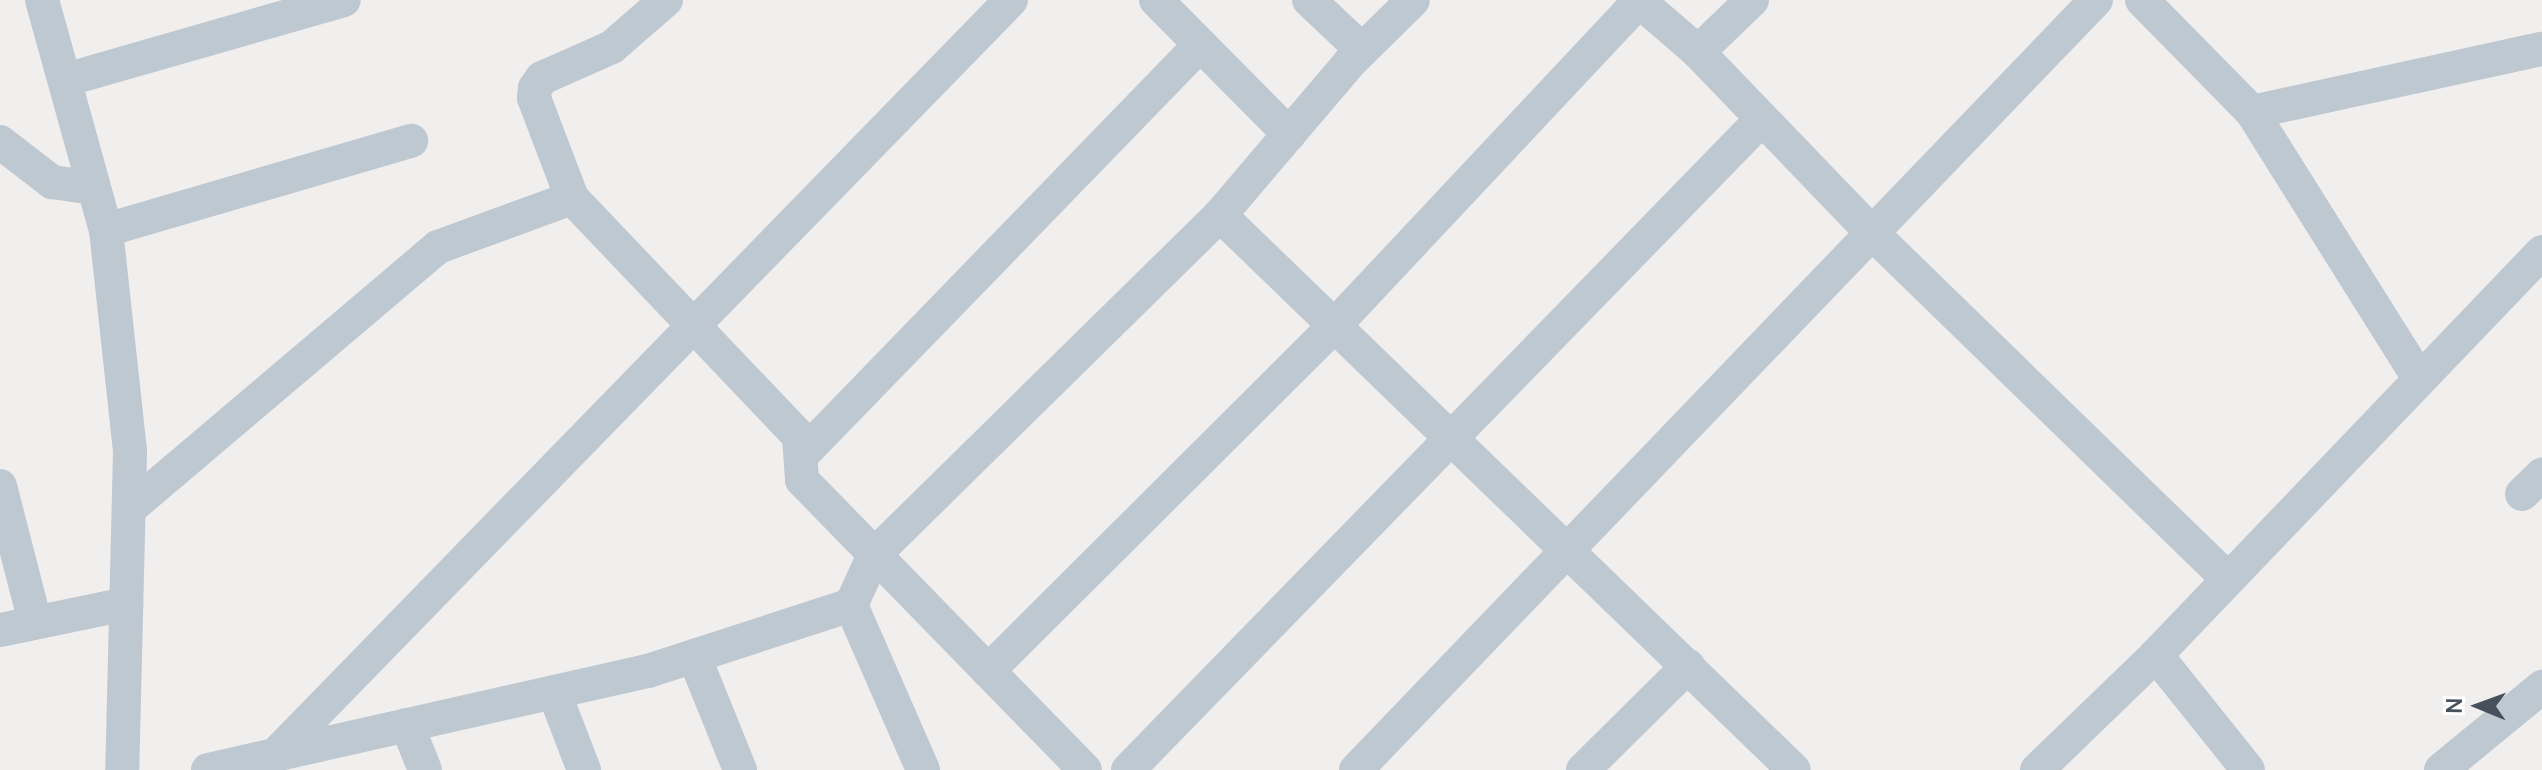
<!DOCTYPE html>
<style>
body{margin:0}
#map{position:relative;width:2542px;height:770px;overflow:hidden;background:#f1eeee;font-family:Manrope,sans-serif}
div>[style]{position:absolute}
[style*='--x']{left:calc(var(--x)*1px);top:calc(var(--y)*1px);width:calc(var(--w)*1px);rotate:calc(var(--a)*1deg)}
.minor>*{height:34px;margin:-17px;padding:0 17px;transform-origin:17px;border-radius:17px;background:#bec8d1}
span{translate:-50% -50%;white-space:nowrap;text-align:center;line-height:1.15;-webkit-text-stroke:6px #fff;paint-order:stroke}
.north{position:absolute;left:2438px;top:666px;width:80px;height:80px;-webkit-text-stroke:6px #fff;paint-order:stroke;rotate:271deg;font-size:22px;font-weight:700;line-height:32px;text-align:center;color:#46515c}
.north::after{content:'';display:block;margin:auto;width:28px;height:36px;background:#46515c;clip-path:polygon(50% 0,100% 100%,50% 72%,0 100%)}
</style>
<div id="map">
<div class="minor">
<i style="--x:42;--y:0;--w:239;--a:74.5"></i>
<i style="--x:106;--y:230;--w:223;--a:83.8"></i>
<i style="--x:130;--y:452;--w:318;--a:91.4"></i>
<i style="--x:666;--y:0;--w:72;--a:139"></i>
<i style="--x:612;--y:47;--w:77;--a:156.1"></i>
<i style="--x:542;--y:78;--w:12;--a:125"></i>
<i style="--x:535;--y:88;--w:10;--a:96"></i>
<i style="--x:534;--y:98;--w:107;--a:69.2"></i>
<i style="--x:572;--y:198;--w:329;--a:46.4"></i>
<i style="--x:799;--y:436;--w:44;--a:86.1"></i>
<i style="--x:802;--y:480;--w:405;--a:45.7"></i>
<i style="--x:1156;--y:0;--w:189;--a:45.2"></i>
<i style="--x:1309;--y:0;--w:73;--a:43.3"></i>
<i style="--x:2142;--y:0;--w:157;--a:45.5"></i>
<i style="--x:2252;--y:112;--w:297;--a:-12.3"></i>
<i style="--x:1698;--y:52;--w:75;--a:-43.9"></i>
<i style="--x:65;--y:80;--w:290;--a:-16"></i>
<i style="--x:2252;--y:112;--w:313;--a:57.9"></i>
<i style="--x:0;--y:142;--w:66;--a:37.6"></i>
<i style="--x:52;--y:182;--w:42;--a:8.1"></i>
<i style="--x:1220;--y:215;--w:798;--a:44.04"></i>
<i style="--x:106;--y:230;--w:318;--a:-16.3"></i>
<i style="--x:804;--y:453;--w:569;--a:-45.86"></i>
<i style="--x:0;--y:486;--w:140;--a:75.6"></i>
<i style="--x:2522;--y:494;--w:28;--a:-44"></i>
<i style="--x:129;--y:509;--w:405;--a:-40.3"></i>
<i style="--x:438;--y:247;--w:143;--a:-20.1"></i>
<i style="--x:851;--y:605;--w:180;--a:66.4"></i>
<i style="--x:0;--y:630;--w:129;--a:-11.7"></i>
<i style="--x:2156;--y:655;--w:147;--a:51.3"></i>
<i style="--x:694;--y:656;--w:123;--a:68"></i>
<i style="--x:988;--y:671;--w:490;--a:-44.9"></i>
<i style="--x:1335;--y:325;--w:444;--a:-46.8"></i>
<i style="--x:1639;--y:1;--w:78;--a:40.8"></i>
<i style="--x:1698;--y:52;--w:251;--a:46.1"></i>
<i style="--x:1872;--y:233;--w:496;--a:44.2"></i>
<i style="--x:554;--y:692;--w:84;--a:69"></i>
<i style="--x:407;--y:725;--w:48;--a:68.2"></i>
<i style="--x:276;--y:754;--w:1053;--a:-45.73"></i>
<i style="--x:208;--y:770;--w:451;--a:-12.7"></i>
<i style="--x:648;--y:671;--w:213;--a:-18"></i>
<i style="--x:851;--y:605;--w:55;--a:-65.3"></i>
<i style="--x:874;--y:555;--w:485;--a:-44.5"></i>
<i style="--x:1220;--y:215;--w:201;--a:-49.6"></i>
<i style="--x:1350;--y:62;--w:88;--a:-44.5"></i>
<i style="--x:1128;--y:770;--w:906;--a:-45.76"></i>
<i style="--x:1356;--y:770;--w:1068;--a:-46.14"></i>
<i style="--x:1583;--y:770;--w:148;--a:-44.7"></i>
<i style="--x:2037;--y:770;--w:165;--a:-44"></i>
<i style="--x:2156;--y:655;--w:558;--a:-46.23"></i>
<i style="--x:2441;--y:770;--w:131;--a:-39.4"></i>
</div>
<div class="north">N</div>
</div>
